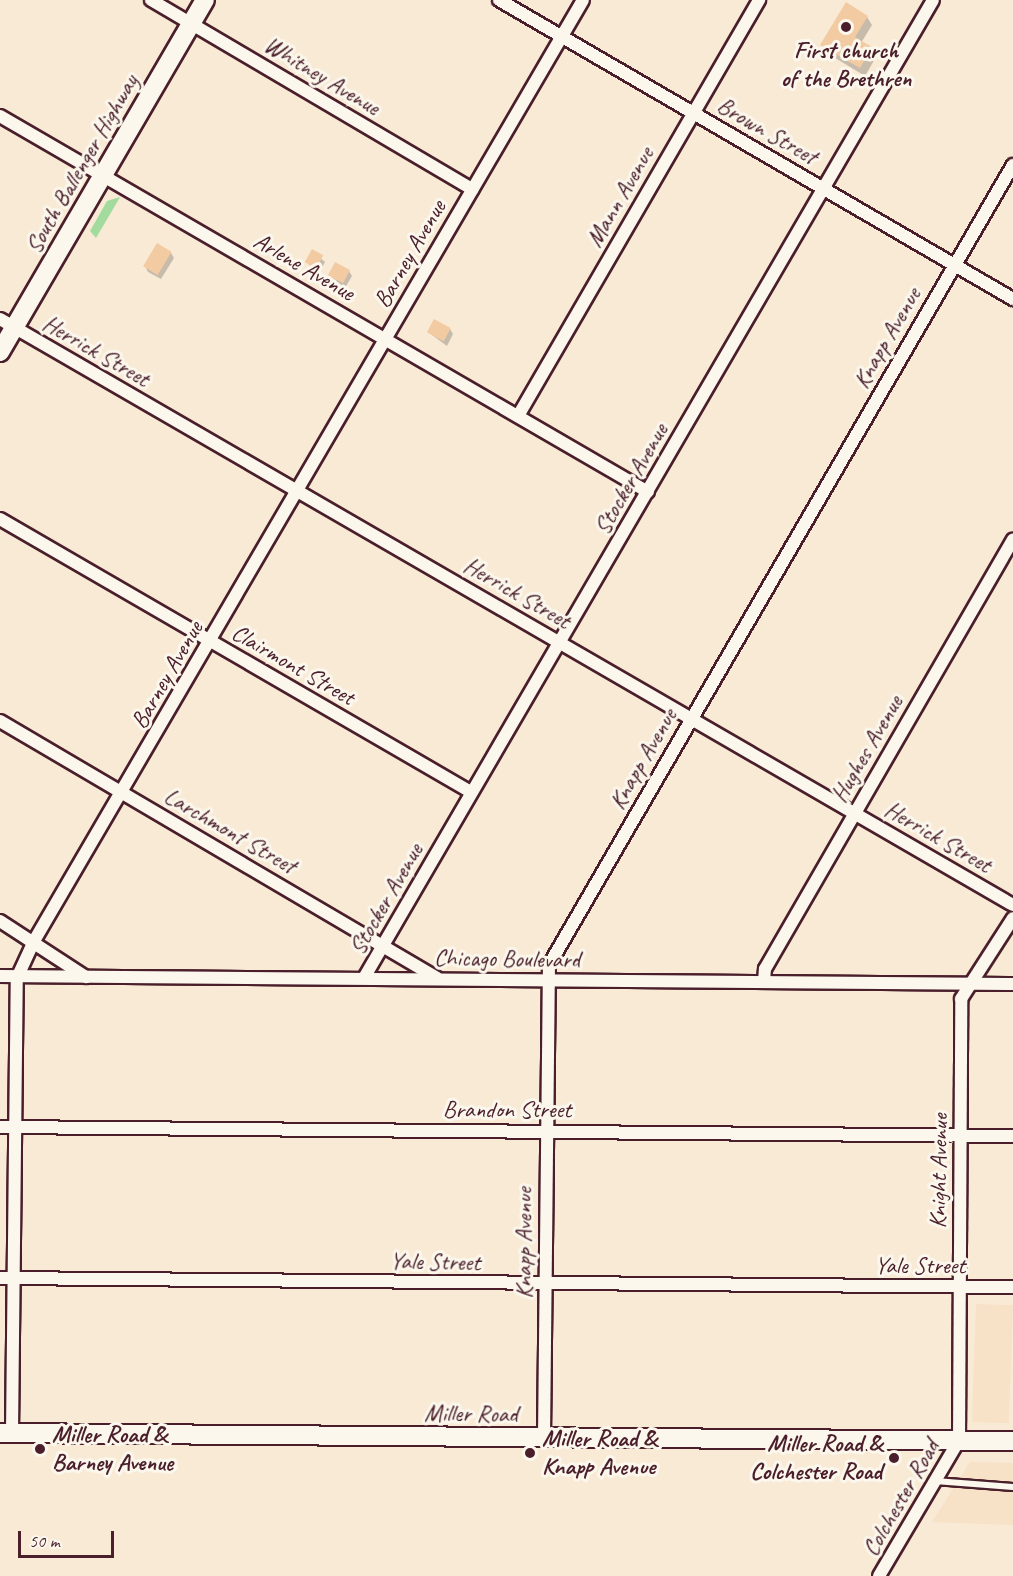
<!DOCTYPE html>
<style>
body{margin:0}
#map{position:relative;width:1013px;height:1576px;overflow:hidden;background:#f9ead6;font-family:Caveat,sans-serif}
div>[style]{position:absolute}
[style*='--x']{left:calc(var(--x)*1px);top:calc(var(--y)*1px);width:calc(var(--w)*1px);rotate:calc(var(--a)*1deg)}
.built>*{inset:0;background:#f7e1c7;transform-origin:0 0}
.green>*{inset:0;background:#a3db9f}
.shadow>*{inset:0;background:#0003}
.building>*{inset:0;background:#f3cba3;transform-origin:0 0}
.roads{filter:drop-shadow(2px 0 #4a1f2b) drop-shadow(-2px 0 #4a1f2b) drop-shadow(0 2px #4a1f2b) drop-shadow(0 -2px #4a1f2b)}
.lane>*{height:6px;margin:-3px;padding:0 3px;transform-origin:3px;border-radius:3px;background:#fbf7ec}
.street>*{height:12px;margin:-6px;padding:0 6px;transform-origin:6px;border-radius:6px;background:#fbf7ec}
.secondary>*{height:18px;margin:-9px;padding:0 9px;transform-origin:9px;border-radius:9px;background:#fbf7ec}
.dots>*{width:16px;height:16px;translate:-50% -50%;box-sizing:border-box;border:3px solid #fbf7ec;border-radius:50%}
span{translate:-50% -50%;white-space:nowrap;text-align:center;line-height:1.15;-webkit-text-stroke:6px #fbf7ec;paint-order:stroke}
.poi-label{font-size:24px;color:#4a1f2b;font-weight:700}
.left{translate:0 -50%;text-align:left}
.right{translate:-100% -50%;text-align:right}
.street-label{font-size:24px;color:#4a1f2b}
.scale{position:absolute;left:18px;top:1531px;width:96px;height:27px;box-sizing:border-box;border:3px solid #4a1f2b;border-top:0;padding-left:8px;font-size:18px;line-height:21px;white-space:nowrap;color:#4a1f2b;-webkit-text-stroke:4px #fbf7ec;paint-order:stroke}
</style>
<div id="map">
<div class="built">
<i style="left:976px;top:1304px;width:37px;height:118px;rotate:2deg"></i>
<i style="clip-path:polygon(970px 1462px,1013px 1463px,1013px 1525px,932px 1522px)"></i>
</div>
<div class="green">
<i style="clip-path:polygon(120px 197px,119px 199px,96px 238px,90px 231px,107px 201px)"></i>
</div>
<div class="shadow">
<i style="clip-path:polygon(867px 17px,872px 25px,861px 43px,876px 57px,865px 76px,827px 53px,822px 45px)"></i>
<i style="clip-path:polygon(312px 251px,325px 262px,319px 273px,306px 262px)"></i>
<i style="clip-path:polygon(171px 253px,174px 258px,161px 279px,148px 272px,145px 266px)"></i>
<i style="clip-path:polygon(349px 271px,352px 276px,345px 288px,329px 275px)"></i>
<i style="clip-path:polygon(450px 329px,453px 334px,447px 346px,428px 332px)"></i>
</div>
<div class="building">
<i style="clip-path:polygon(846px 2px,868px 16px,855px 37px,872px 47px,860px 68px,820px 45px)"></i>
<i style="left:157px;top:243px;width:17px;height:27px;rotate:31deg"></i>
<i style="left:312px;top:249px;width:13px;height:15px;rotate:29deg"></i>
<i style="left:335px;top:262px;width:17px;height:15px;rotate:28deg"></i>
<i style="left:434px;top:319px;width:19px;height:15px;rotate:28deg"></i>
</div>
<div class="roads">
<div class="lane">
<i style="--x:935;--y:1481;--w:78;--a:4.4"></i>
</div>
<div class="street">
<i style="--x:151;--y:0;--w:373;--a:30.5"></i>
<i style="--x:499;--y:0;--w:595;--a:30.19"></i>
<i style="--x:0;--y:116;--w:749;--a:30.12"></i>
<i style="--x:0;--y:319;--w:1170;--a:30.05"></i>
<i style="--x:518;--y:416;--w:481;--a:-59.9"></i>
<i style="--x:0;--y:519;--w:544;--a:30.1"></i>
<i style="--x:0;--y:721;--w:507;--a:30.46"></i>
<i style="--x:0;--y:921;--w:103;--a:33.1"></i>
<i style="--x:0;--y:976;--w:1013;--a:0.45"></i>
<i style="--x:364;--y:978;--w:1131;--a:-59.81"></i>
<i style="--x:764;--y:982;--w:13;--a:-86"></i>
<i style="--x:765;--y:969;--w:496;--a:-60"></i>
<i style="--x:0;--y:1127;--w:1013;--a:0.51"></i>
<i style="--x:0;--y:1278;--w:1013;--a:0.51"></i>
<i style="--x:12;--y:1433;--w:455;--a:-89.4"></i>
<i style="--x:17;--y:978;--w:41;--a:-65.3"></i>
<i style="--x:34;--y:941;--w:1089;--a:-59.74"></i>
<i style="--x:544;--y:1438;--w:473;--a:-89.4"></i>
<i style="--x:549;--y:965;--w:925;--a:-59.89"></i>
<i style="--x:879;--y:1576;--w:158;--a:-59.5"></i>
<i style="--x:959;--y:1440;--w:441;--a:-89.7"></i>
<i style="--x:961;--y:999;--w:96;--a:-57.3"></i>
</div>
<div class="secondary">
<i style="--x:0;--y:352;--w:407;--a:-59.8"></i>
<i style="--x:0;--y:1433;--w:1013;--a:0.45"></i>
</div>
</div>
<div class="dots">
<i style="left:846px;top:27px;background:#4a1f2b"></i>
<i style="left:40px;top:1449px;background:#4a1f2b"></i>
<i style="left:530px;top:1453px;background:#4a1f2b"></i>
<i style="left:894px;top:1458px;background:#4a1f2b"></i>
</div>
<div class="poi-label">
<span style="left:846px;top:65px">First church<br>of the Brethren</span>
<span class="left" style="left:52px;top:1449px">Miller Road &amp;<br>Barney Avenue</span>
<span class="left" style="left:542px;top:1453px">Miller Road &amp;<br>Knapp Avenue</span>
<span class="right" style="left:882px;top:1458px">Miller Road &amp;<br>Colchester Road</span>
</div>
<div class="street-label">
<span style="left:322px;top:76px;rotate:31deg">Whitney Avenue</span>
<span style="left:767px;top:131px;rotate:30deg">Brown Street</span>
<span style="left:82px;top:164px;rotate:-60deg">South Ballenger Highway</span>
<span style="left:620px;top:197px;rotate:-60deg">Mann Avenue</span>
<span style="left:410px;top:254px;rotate:-60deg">Barney Avenue</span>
<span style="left:304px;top:267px;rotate:30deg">Arlene Avenue</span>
<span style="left:887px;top:338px;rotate:-60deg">Knapp Avenue</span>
<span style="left:96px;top:351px;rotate:30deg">Herrick Street</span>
<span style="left:631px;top:479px;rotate:-60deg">Stocker Avenue</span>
<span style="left:517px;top:593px;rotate:30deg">Herrick Street</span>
<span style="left:293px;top:665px;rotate:30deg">Clairmont Street</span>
<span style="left:167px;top:675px;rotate:-60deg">Barney Avenue</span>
<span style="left:867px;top:749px;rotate:-60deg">Hughes Avenue</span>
<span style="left:643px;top:759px;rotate:-60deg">Knapp Avenue</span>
<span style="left:230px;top:831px;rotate:30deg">Larchmont Street</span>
<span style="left:938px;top:837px;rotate:30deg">Herrick Street</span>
<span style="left:386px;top:899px;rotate:-60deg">Stocker Avenue</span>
<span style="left:507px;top:959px;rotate:1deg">Chicago Boulevard</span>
<span style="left:507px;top:1110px">Brandon Street</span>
<span style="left:939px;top:1171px;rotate:-89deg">Knight Avenue</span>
<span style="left:524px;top:1243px;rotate:-90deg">Knapp Avenue</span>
<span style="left:435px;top:1262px;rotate:1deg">Yale Street</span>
<span style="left:920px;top:1266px">Yale Street</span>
<span style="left:471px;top:1414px;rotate:1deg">Miller Road</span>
<span style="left:901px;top:1498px;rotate:-60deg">Colchester Road</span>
</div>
<div class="scale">50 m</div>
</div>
